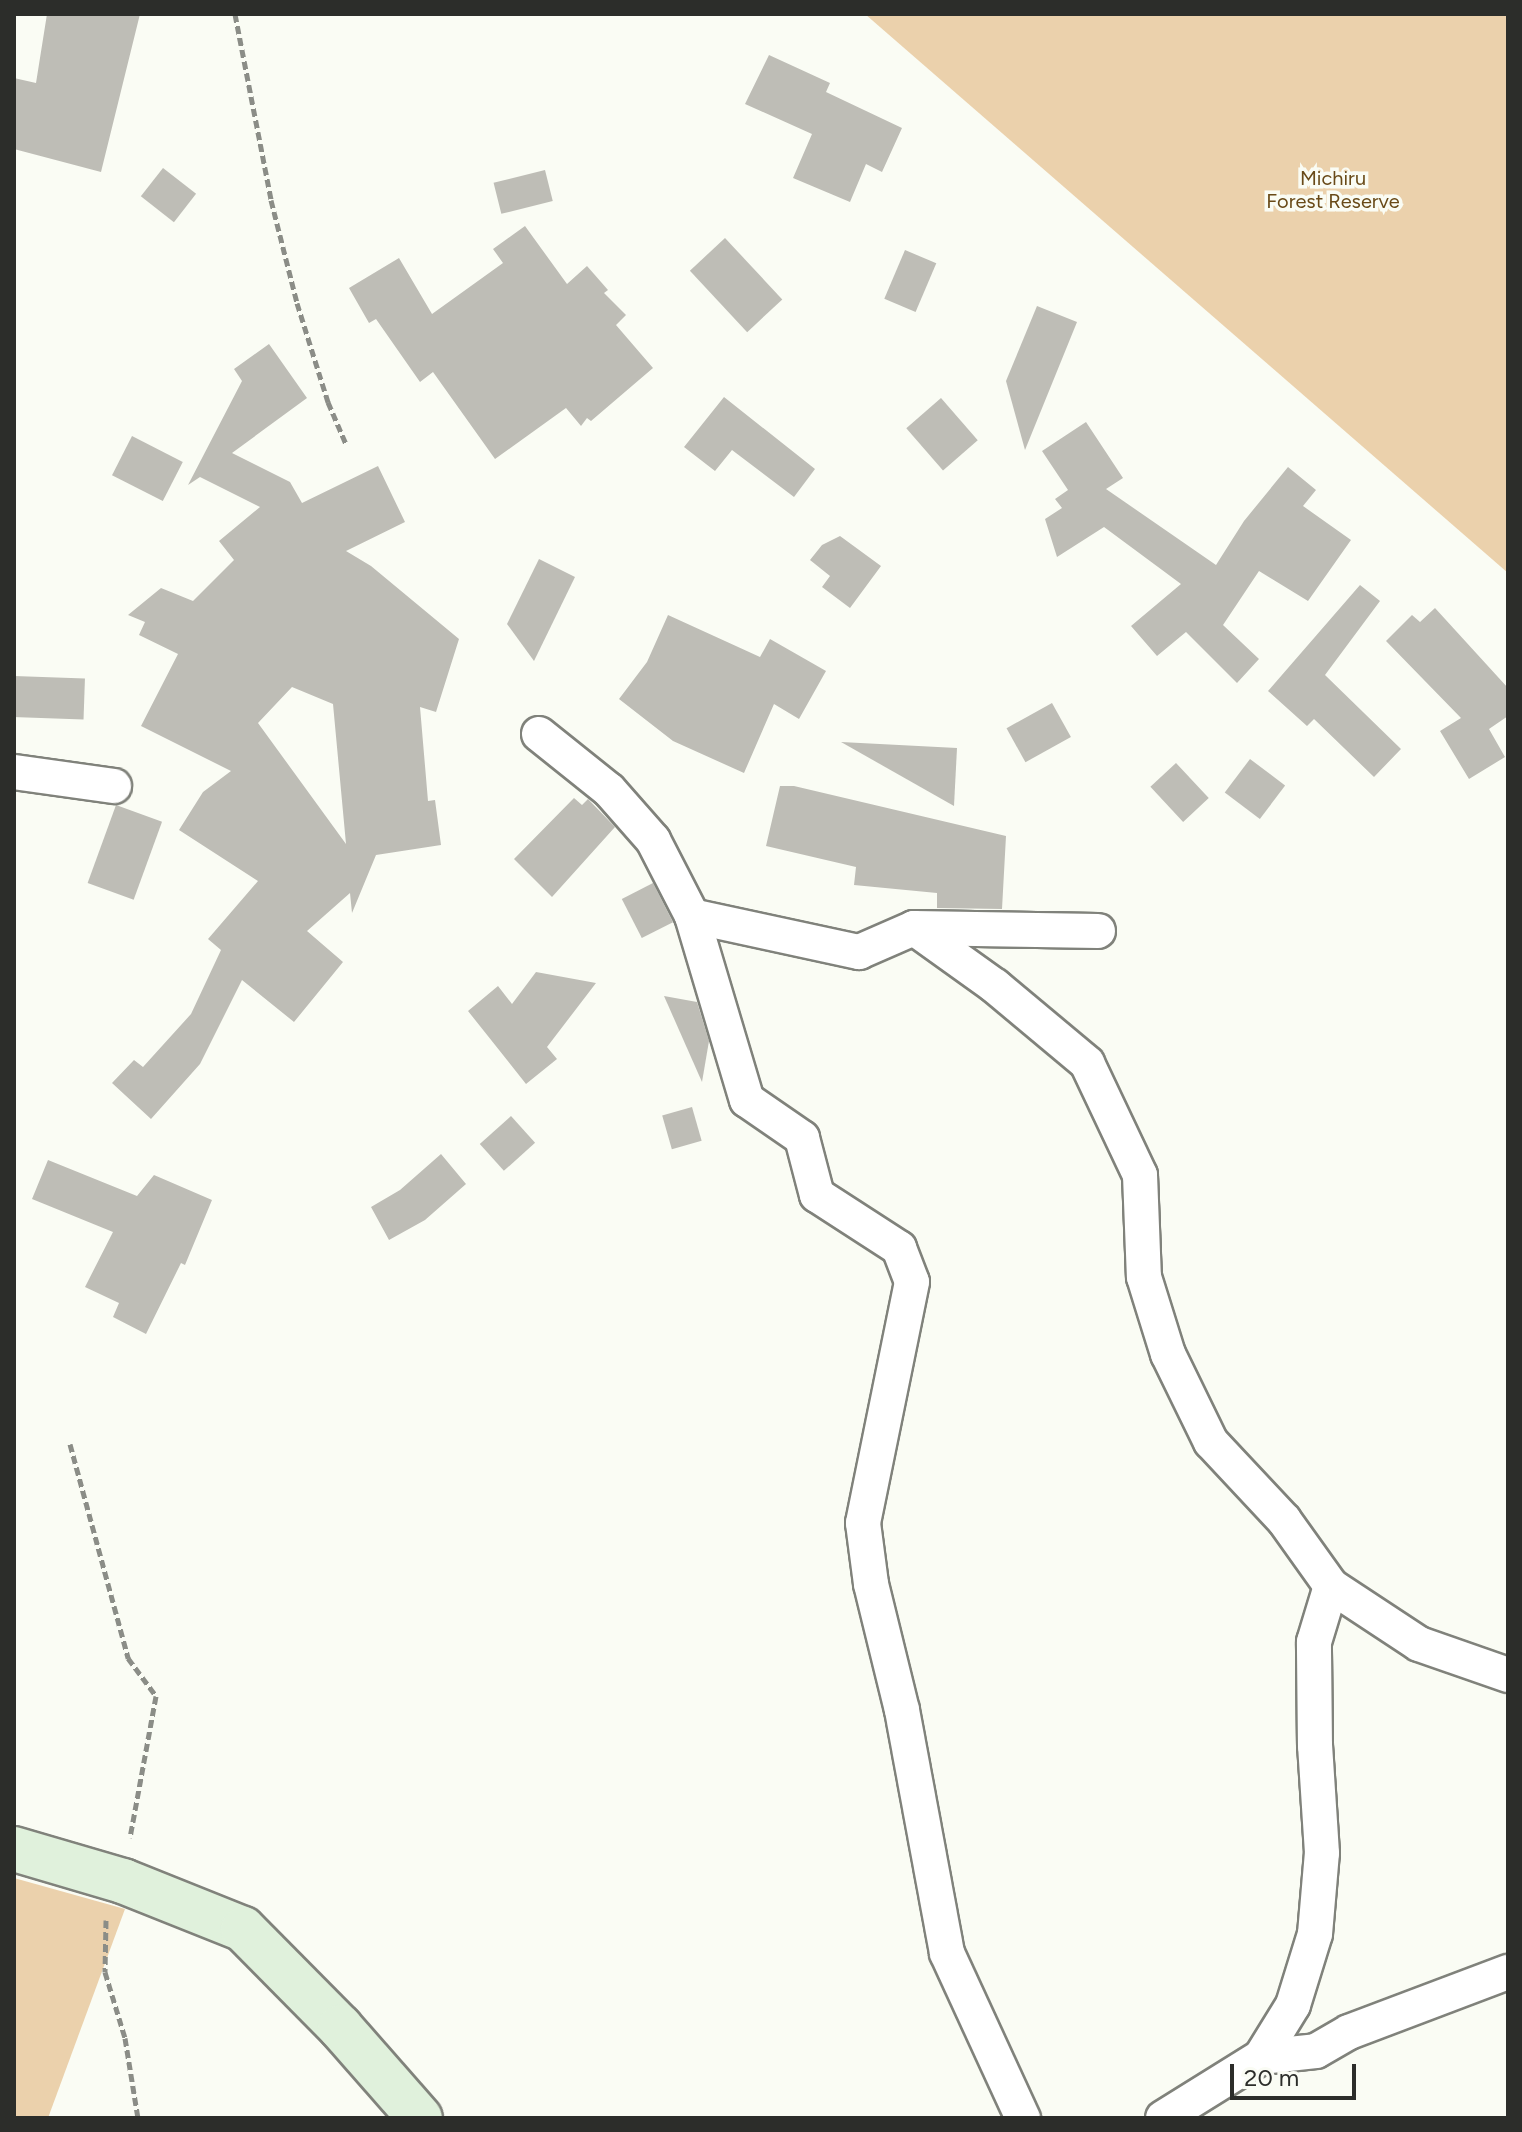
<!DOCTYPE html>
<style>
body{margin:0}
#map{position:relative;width:1522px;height:2132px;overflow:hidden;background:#fafcf4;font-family:Figtree,sans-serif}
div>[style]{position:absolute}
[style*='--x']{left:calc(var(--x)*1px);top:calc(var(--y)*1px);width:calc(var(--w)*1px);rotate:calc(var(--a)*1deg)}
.green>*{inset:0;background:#ebd1ac}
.building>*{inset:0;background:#bebdb6;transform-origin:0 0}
.path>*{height:5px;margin-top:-2.5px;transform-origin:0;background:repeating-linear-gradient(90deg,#8b8d87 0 8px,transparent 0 12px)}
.roads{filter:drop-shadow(2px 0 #80827b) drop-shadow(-2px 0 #80827b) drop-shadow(0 2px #80827b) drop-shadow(0 -2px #80827b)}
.street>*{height:34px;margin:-17px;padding:0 17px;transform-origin:17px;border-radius:17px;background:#fff}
.secondary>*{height:44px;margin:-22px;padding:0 22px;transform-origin:22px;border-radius:22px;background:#e0f1dc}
span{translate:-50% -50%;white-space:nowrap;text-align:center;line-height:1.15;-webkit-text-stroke:7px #fafcf4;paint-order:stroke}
.park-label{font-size:20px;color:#694a18}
.frame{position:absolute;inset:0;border:16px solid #2c2d2a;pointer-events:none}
.scale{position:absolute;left:1230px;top:2064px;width:126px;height:36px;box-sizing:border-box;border:4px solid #2c2d2a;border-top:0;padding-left:10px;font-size:24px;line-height:28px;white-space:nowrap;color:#2c2d2a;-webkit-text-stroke:6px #fafcf4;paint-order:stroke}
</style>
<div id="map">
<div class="green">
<i style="clip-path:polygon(865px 14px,1508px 14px,1508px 573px)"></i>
<i style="clip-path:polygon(14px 1878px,125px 1909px,48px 2118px,14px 2118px)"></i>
</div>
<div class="building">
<i style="clip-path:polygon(47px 14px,140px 14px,101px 172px,14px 149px,14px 78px,36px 83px)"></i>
<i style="clip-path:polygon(769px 55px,830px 83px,826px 92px,902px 128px,882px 172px,866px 164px,850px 202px,793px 178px,812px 134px,745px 104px)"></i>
<i style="left:163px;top:168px;width:42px;height:36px;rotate:38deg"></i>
<i style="left:545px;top:170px;width:32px;height:53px;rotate:76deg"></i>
<i style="clip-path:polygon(525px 226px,567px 284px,587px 266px,608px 290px,604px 293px,626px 315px,616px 325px,653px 368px,591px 421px,587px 418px,581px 426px,566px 408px,495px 459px,433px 372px,420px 382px,376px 319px,369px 323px,349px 288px,399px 258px,432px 314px,503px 263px,493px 249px)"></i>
<i style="left:725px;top:238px;width:84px;height:48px;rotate:47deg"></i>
<i style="left:905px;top:250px;width:34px;height:53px;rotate:23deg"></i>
<i style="clip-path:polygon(1037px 306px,1077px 322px,1025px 450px,1006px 381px)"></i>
<i style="clip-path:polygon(evenodd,269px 344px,307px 398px,232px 453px,290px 482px,302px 503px,378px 466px,405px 522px,346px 551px,371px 566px,459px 639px,436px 712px,420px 707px,428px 801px,435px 800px,441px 845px,376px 855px,352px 913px,350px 893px,307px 931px,343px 962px,294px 1022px,242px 980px,200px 1064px,151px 1119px,112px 1083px,134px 1060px,143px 1067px,191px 1014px,221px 950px,208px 939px,258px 881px,179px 830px,203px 792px,231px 771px,141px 726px,178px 654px,139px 635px,145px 622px,128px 615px,161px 588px,193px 601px,234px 560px,219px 541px,260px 507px,200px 477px,188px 485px,242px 381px,234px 369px,269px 344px,292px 687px,333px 704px,346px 844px,258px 723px,292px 687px)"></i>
<i style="clip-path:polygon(724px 397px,815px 469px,794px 497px,732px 450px,715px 471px,684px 447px)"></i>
<i style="left:941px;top:398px;width:56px;height:46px;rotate:49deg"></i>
<i style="clip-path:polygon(1086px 422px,1123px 478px,1106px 489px,1216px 565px,1244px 521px,1288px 467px,1316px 490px,1303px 506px,1351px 540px,1308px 601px,1259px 571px,1223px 625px,1259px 659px,1237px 683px,1186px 632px,1157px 656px,1131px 626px,1181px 584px,1104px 527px,1057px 557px,1045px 519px,1062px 508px,1055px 499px,1068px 490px,1042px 451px)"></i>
<i style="left:132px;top:436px;width:57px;height:44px;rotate:27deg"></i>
<i style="clip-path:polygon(840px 536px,881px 566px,850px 608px,822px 587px,830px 576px,810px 560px,822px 545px)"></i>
<i style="clip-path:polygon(539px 559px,575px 577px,534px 661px,507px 624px)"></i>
<i style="clip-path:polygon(1360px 585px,1380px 601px,1325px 675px,1401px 749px,1374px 777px,1314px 719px,1307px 726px,1268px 691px)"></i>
<i style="clip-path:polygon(1435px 608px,1508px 688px,1508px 716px,1489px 729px,1505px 757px,1469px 779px,1440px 731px,1461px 718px,1386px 641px,1412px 615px,1420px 622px)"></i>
<i style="clip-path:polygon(668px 615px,760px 657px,770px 639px,826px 671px,799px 719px,774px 704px,744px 773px,673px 741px,619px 699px,647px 662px)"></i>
<i style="left:14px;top:676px;width:71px;height:41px;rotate:2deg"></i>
<i style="left:1052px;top:703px;width:39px;height:52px;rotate:61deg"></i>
<i style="clip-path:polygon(841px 742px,957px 748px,954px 806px)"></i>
<i style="left:1250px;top:759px;width:44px;height:42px;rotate:37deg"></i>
<i style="left:1176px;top:763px;width:48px;height:35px;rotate:47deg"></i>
<i style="clip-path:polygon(780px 786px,794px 786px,1006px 836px,1002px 909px,937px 908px,937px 893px,854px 885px,856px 867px,766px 846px)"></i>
<i style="clip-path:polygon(574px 798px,582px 805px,588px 799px,615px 827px,552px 897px,514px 859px)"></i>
<i style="left:116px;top:805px;width:49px;height:83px;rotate:20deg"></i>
<i style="left:653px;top:883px;width:44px;height:35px;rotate:63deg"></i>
<i style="clip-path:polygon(536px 972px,596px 983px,547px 1047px,557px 1059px,526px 1084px,468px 1011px,498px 986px,512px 1004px)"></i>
<i style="clip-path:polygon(664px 996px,697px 1002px,709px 1041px,702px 1082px)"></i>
<i style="left:692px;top:1107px;width:35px;height:31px;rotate:74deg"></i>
<i style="left:511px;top:1116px;width:36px;height:42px;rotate:48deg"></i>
<i style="clip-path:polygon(441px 1154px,466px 1184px,425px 1220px,389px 1240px,371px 1207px,400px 1190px)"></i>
<i style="clip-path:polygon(48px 1160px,137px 1196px,154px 1175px,212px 1200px,185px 1265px,181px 1263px,146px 1334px,113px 1317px,119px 1303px,85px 1287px,113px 1232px,32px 1199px)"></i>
</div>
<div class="path">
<i style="--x:235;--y:14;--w:189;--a:79"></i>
<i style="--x:271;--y:200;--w:106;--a:75.8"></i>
<i style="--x:297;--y:303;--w:104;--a:72.6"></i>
<i style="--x:328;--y:402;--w:46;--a:66.8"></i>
<i style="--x:70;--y:1444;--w:222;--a:74.8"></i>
<i style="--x:128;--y:1658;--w:47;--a:53.6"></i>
<i style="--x:156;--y:1696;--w:144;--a:100.4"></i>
<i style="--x:106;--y:1920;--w:52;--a:91.1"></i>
<i style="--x:105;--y:1972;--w:69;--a:73.1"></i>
<i style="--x:125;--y:2038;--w:81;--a:80.8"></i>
</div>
<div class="roads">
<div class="street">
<i style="--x:539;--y:734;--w:90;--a:38.7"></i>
<i style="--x:609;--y:790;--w:67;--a:48.7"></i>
<i style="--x:653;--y:840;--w:85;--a:62.8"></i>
<i style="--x:692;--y:916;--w:192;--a:73.4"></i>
<i style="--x:747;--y:1100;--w:67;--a:34.6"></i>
<i style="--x:802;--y:1138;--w:59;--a:75.3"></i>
<i style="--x:817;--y:1195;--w:98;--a:32.9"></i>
<i style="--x:899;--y:1248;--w:36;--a:69"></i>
<i style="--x:912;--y:1282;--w:246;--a:101.5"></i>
<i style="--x:863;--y:1523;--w:62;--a:82.5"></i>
<i style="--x:871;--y:1584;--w:130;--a:76.2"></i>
<i style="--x:902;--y:1710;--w:247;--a:79.5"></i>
<i style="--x:947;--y:1953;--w:182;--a:65.3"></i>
<i style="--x:14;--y:772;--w:101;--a:8"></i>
<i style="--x:692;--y:916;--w:171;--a:12.2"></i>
<i style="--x:859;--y:952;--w:60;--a:-23.6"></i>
<i style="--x:914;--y:928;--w:184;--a:0.9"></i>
<i style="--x:914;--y:928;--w:100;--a:35.6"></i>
<i style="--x:995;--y:986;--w:120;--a:39.9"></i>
<i style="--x:1087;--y:1063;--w:124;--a:64.7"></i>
<i style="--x:1140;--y:1175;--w:102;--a:87.8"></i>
<i style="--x:1144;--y:1277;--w:81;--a:72.7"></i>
<i style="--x:1168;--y:1354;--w:98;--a:64"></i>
<i style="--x:1211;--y:1442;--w:107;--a:46.9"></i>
<i style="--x:1284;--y:1520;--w:81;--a:54.5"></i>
<i style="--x:1331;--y:1586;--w:105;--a:33.4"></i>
<i style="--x:1419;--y:1644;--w:94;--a:19.2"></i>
<i style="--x:1261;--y:2057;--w:61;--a:-58.4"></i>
<i style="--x:1293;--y:2005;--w:74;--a:-72.8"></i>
<i style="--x:1315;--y:1934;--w:81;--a:-85.1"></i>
<i style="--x:1322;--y:1853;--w:107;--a:-93.7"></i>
<i style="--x:1315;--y:1746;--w:104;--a:-90.6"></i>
<i style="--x:1314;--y:1642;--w:59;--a:-73.1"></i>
<i style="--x:1163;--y:2118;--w:115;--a:-31.9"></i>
<i style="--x:1261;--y:2057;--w:55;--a:-6.2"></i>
<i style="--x:1316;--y:2051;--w:38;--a:-30"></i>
<i style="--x:1349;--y:2032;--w:170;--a:-20.7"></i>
</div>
<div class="secondary">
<i style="--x:14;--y:1849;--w:114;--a:16.4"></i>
<i style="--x:123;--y:1881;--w:129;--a:21.8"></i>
<i style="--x:243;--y:1929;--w:138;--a:45.3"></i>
<i style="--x:340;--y:2027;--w:121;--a:48.7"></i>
</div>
</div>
<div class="park-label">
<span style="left:1333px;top:190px">Michiru<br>Forest Reserve</span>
</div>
<div class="frame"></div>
<div class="scale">20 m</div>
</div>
